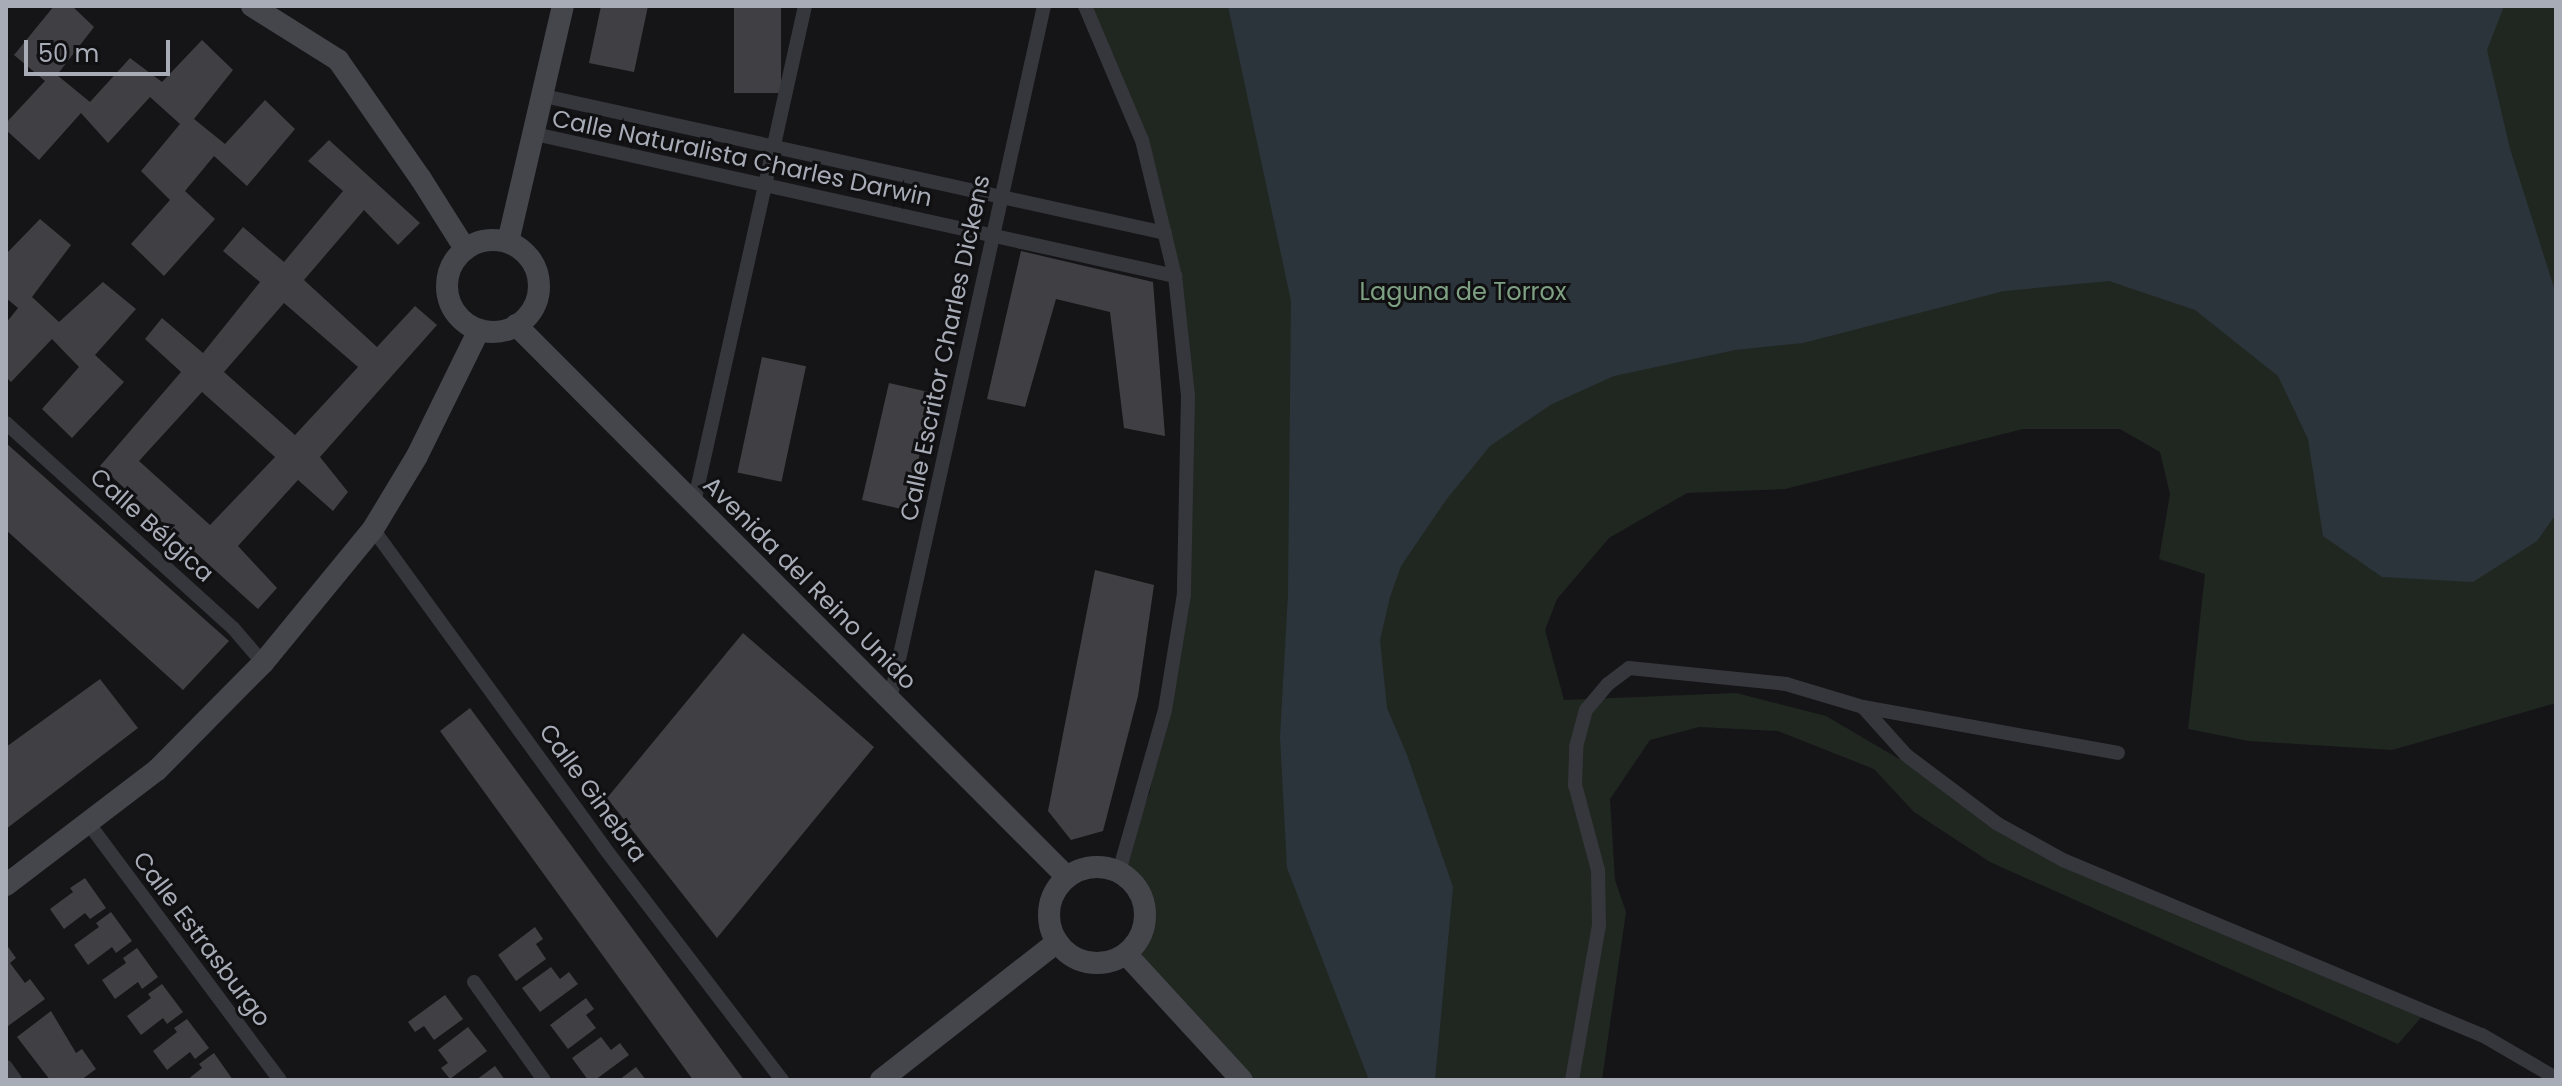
<!DOCTYPE html>
<meta charset="utf-8">
<style>
body{margin:0}
#map{position:relative;width:2562px;height:1086px;overflow:hidden;background:#151517;font-family:Poppins,sans-serif}
div>[style]{position:absolute}
[style*='--x']{left:calc(var(--x)*1px);top:calc(var(--y)*1px);width:calc(var(--w)*1px);rotate:calc(var(--a)*1deg)}
.green>*{inset:0;background:#202721}
.water>*{inset:0;background:#2c343b}
.building>*{inset:0;background:#404044;transform-origin:0 0}
.street>*{height:14px;margin:-7px;padding:0 7px;transform-origin:7px;border-radius:7px;background:#36373c}
.secondary>*{height:22px;margin:-11px;padding:0 11px;transform-origin:11px;border-radius:11px;background:#45464c}
.secondary>.ring{margin:-11px;padding:0;box-sizing:content-box;background:none;border:22px solid #45464c;border-radius:50%}
span{translate:-50% -50%;white-space:nowrap;text-align:center;line-height:1.15;-webkit-text-stroke:6px #101012;paint-order:stroke}
.street-label{font-size:24px;color:#a8acb7}
.park-label{font-size:24px;color:#7fa183}
.frame{position:absolute;inset:0;border:8px solid #a8acb7;pointer-events:none}
.scale{position:absolute;left:24px;top:40px;width:146px;height:36px;box-sizing:border-box;border:4px solid #a8acb7;border-top:0;padding-left:10px;font-size:24px;line-height:28px;white-space:nowrap;color:#a8acb7;-webkit-text-stroke:6px #101012;paint-order:stroke}
</style>
<div id="map">
<div class="green">
<i style="clip-path:polygon(1086px 6px,2556px 6px,2556px 703px,2392px 750px,2249px 741px,2188px 729px,2205px 574px,2159px 559px,2170px 494px,2160px 452px,2120px 429px,2023px 429px,1785px 489px,1687px 493px,1609px 538px,1557px 599px,1545px 630px,1564px 700px,1736px 693px,1826px 716px,1952px 790px,2022px 838px,2425px 1013px,2398px 1044px,1990px 862px,1914px 812px,1874px 769px,1778px 731px,1699px 727px,1650px 740px,1610px 799px,1615px 880px,1626px 912px,1602px 1080px,1238px 1080px,1128px 956px,1137px 943px,1142px 915px,1135px 890px,1119px 867px,1150px 792px,1182px 594px,1187px 411px,1175px 279px,1138px 139px)"></i>
</div>
<div class="water">
<i style="clip-path:polygon(1228px 6px,2504px 6px,2487px 50px,2510px 149px,2556px 294px,2556px 514px,2537px 541px,2473px 582px,2382px 577px,2323px 536px,2308px 439px,2278px 376px,2195px 310px,2109px 281px,2004px 291px,1803px 343px,1735px 350px,1614px 376px,1552px 404px,1490px 446px,1446px 500px,1401px 566px,1390px 597px,1380px 640px,1387px 708px,1407px 755px,1453px 887px,1435px 1080px,1369px 1080px,1287px 868px,1280px 737px,1288px 595px,1291px 301px)"></i>
</div>
<div class="building">
<i style="clip-path:polygon(54px 6px,72px 6px,94px 27px,57px 75px,90px 102px,130px 58px,162px 82px,202px 40px,233px 70px,194px 119px,225px 144px,265px 100px,295px 129px,247px 186px,214px 156px,185px 191px,215px 219px,164px 276px,131px 244px,170px 200px,141px 171px,180px 124px,150px 97px,108px 143px,81px 113px,39px 160px,6px 130px,6px 123px,45px 81px,14px 55px)"></i>
<i style="clip-path:polygon(601px 6px,648px 6px,634px 72px,589px 63px)"></i>
<i style="left:734px;top:6px;width:47px;height:87px"></i>
<i style="clip-path:polygon(evenodd,329px 140px,420px 223px,398px 245px,364px 210px,304px 280px,377px 347px,415px 306px,437px 325px,320px 457px,348px 492px,333px 511px,298px 480px,238px 546px,277px 588px,258px 609px,100px 466px,181px 372px,145px 339px,162px 318px,203px 353px,260px 282px,223px 251px,243px 227px,284px 262px,343px 191px,308px 161px,329px 140px,284px 303px,358px 367px,295px 435px,224px 372px,284px 303px,329px 140px,202px 392px,275px 457px,210px 525px,139px 461px,202px 392px)"></i>
<i style="clip-path:polygon(40px 219px,71px 245px,32px 297px,59px 322px,103px 282px,136px 309px,95px 355px,124px 382px,72px 438px,42px 409px,79px 367px,52px 339px,11px 382px,6px 377px,6px 323px,18px 308px,6px 298px,6px 254px)"></i>
<i style="clip-path:polygon(1021px 251px,1153px 282px,1165px 436px,1124px 428px,1110px 312px,1056px 299px,1025px 407px,987px 399px)"></i>
<i style="left:762px;top:357px;width:45px;height:118px;rotate:12deg"></i>
<i style="left:889px;top:383px;width:46px;height:120px;rotate:13deg"></i>
<i style="clip-path:polygon(6px 443px,229px 641px,183px 690px,6px 530px)"></i>
<i style="clip-path:polygon(1095px 570px,1154px 585px,1138px 696px,1103px 831px,1071px 840px,1048px 811px)"></i>
<i style="clip-path:polygon(743px 633px,874px 747px,717px 938px,607px 798px)"></i>
<i style="clip-path:polygon(100px 679px,138px 728px,6px 829px,6px 747px)"></i>
<i style="clip-path:polygon(470px 708px,744px 1080px,693px 1080px,440px 731px)"></i>
<i style="clip-path:polygon(85px 878px,106px 908px,90px 919px,85px 913px,64px 929px,50px 909px,73px 892px,70px 888px)"></i>
<i style="clip-path:polygon(111px 912px,132px 941px,116px 953px,112px 947px,88px 965px,74px 945px,99px 927px,96px 923px)"></i>
<i style="clip-path:polygon(535px 927px,543px 939px,536px 944px,546px 959px,516px 981px,498px 955px)"></i>
<i style="clip-path:polygon(6px 944px,16px 958px,10px 963px,25px 983px,30px 979px,45px 999px,8px 1026px)"></i>
<i style="clip-path:polygon(137px 948px,158px 977px,142px 989px,138px 982px,115px 999px,102px 980px,126px 963px,123px 958px)"></i>
<i style="clip-path:polygon(551px 967px,560px 979px,569px 972px,578px 984px,540px 1012px,522px 988px)"></i>
<i style="clip-path:polygon(162px 984px,183px 1012px,167px 1024px,163px 1018px,141px 1035px,127px 1016px,151px 998px,148px 994px)"></i>
<i style="clip-path:polygon(445px 995px,463px 1019px,434px 1040px,424px 1026px,415px 1032px,408px 1022px)"></i>
<i style="clip-path:polygon(586px 998px,594px 1009px,586px 1015px,596px 1028px,568px 1049px,550px 1025px)"></i>
<i style="clip-path:polygon(51px 1011px,76px 1053px,82px 1049px,96px 1069px,81px 1080px,50px 1080px,17px 1037px)"></i>
<i style="clip-path:polygon(187px 1019px,209px 1048px,195px 1059px,190px 1052px,167px 1070px,153px 1051px,177px 1032px,174px 1028px)"></i>
<i style="clip-path:polygon(468px 1027px,487px 1051px,450px 1079px,441px 1068px,448px 1063px,438px 1050px)"></i>
<i style="clip-path:polygon(601px 1037px,611px 1050px,620px 1043px,629px 1055px,595px 1080px,588px 1080px,572px 1058px)"></i>
<i style="clip-path:polygon(214px 1053px,233px 1080px,187px 1080px,202px 1068px,199px 1064px)"></i>
<i style="clip-path:polygon(495px 1066px,505px 1080px,476px 1080px)"></i>
<i style="clip-path:polygon(636px 1067px,646px 1080px,619px 1080px)"></i>
</div>
<div class="street">
<i style="--x:1085;--y:6;--w:146;--a:67"></i>
<i style="--x:1142;--y:140;--w:140;--a:76.4"></i>
<i style="--x:1175;--y:276;--w:121;--a:83.8"></i>
<i style="--x:1188;--y:396;--w:198;--a:91.2"></i>
<i style="--x:1184;--y:594;--w:118;--a:99.3"></i>
<i style="--x:1165;--y:710;--w:167;--a:105.9"></i>
<i style="--x:544;--y:96;--w:636;--a:12.44"></i>
<i style="--x:535;--y:134;--w:656;--a:12.51"></i>
<i style="--x:6;--y:423;--w:306;--a:42.1"></i>
<i style="--x:233;--y:628;--w:46;--a:49.4"></i>
<i style="--x:694;--y:503;--w:509;--a:-77.41"></i>
<i style="--x:373;--y:529;--w:392;--a:54"></i>
<i style="--x:603;--y:846;--w:295;--a:52.6"></i>
<i style="--x:890;--y:700;--w:711;--a:-77.49"></i>
<i style="--x:1863;--y:707;--w:64;--a:48.1"></i>
<i style="--x:1906;--y:755;--w:115;--a:36.9"></i>
<i style="--x:1998;--y:824;--w:74;--a:29"></i>
<i style="--x:2063;--y:860;--w:454;--a:22.7"></i>
<i style="--x:2482;--y:1035;--w:86;--a:30.2"></i>
<i style="--x:89;--y:824;--w:319;--a:53.3"></i>
<i style="--x:474;--y:982;--w:120;--a:54.5"></i>
<i style="--x:6;--y:1067;--w:16;--a:55"></i>
<i style="--x:1572;--y:1080;--w:156;--a:-80.1"></i>
<i style="--x:1599;--y:926;--w:56;--a:-91"></i>
<i style="--x:1598;--y:870;--w:88;--a:-105.1"></i>
<i style="--x:1575;--y:785;--w:38;--a:-88"></i>
<i style="--x:1576;--y:747;--w:38;--a:-75"></i>
<i style="--x:1586;--y:710;--w:34;--a:-50"></i>
<i style="--x:1608;--y:684;--w:26;--a:-37"></i>
<i style="--x:1629;--y:668;--w:158;--a:5.8"></i>
<i style="--x:1786;--y:684;--w:80;--a:16.6"></i>
<i style="--x:1863;--y:707;--w:259;--a:10.2"></i>
</div>
<div class="secondary">
<i style="--x:252;--y:6;--w:102;--a:32.1"></i>
<i style="--x:338;--y:60;--w:145;--a:55.1"></i>
<i style="--x:421;--y:179;--w:83;--a:57.8"></i>
<i class="ring" style="left:447px;top:240px;width:70px;height:70px"></i>
<i style="--x:508;--y:242;--w:242;--a:-76.9"></i>
<i style="--x:516;--y:325;--w:780;--a:45.05"></i>
<i class="ring" style="left:1049px;top:867px;width:74px;height:74px"></i>
<i style="--x:6;--y:885;--w:190;--a:-37.3"></i>
<i style="--x:157;--y:770;--w:151;--a:-45.3"></i>
<i style="--x:263;--y:663;--w:173;--a:-50.6"></i>
<i style="--x:373;--y:529;--w:85;--a:-58.9"></i>
<i style="--x:417;--y:456;--w:140;--a:-63.8"></i>
<i style="--x:1126;--y:954;--w:171;--a:47.4"></i>
<i style="--x:881;--y:1080;--w:224;--a:-38.1"></i>
</div>
<div class="street-label">
<span style="left:742px;top:158px;rotate:12deg">Calle Naturalista Charles Darwin</span>
<span style="left:945px;top:348px;rotate:-78deg">Calle Escritor Charles Dickens</span>
<span style="left:152px;top:525px;rotate:42deg">Calle Bélgica</span>
<span style="left:810px;top:583px;rotate:45deg">Avenida del Reino Unido</span>
<span style="left:593px;top:793px;rotate:54deg">Calle Ginebra</span>
<span style="left:202px;top:939px;rotate:53deg">Calle Estrasburgo</span>
</div>
<div class="park-label">
<span style="left:1463px;top:292px">Laguna de Torrox</span>
</div>
<div class="frame"></div>
<div class="scale">50 m</div>
</div>
